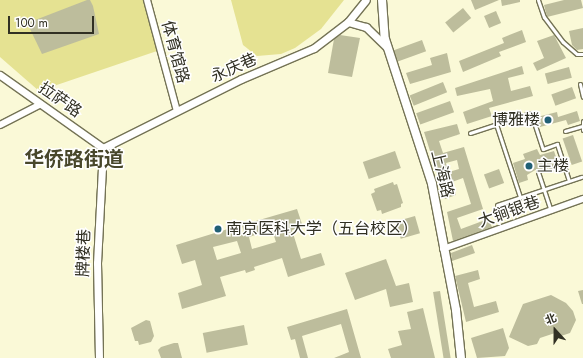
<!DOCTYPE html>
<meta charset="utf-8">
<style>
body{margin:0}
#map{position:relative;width:583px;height:358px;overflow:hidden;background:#faf9d7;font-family:Jost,"Noto Sans SC",sans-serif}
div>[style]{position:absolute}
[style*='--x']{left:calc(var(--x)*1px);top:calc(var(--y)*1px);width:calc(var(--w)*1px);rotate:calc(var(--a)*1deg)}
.green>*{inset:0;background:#e5e292}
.building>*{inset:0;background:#bdbd9c;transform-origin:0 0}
.roads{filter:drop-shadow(1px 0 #747355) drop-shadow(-1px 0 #747355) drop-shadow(0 1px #747355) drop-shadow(0 -1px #747355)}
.service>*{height:3px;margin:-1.5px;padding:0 1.5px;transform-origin:1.5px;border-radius:1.5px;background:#fff}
.minor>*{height:6px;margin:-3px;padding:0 3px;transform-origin:3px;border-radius:3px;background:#fff}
.tertiary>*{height:7px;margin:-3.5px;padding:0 3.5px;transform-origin:3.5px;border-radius:3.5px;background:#fff}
.secondary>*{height:8px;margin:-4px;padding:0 4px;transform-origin:4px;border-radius:4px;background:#fff}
.dots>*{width:11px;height:11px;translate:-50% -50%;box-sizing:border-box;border:2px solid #fff;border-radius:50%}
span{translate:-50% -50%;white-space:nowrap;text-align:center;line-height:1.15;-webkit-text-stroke:3px #fff;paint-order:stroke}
.street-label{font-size:16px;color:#313023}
.poi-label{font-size:16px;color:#313023}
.right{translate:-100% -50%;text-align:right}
.left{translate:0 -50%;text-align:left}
.district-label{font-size:20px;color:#48472b;font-weight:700}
.north{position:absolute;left:535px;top:310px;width:40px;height:40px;-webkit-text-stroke:3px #fff;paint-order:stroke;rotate:339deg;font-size:11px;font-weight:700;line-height:16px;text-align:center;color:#313023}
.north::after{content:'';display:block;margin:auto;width:14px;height:18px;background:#313023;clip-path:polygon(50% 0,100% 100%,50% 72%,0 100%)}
.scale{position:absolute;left:8px;top:16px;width:86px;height:18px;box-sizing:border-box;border:2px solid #313023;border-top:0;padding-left:5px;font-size:12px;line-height:14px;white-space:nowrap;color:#313023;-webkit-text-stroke:3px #fff;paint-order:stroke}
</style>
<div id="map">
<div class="green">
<i style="clip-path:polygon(0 0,143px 0,157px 51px,39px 91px,0 57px)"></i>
<i style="clip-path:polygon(231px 0,344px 0,321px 29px,295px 48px,281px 54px,257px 56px,243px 45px)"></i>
</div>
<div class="building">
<i style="clip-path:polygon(87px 0,90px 0,93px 6px,99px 34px,42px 54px,30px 29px,30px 22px)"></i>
<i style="clip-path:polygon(471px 0,499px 0,475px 10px)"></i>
<i style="clip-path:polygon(501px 0,520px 0,520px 2px,502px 6px)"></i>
<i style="clip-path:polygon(564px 0,581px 0,583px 8px,547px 17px,544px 5px)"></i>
<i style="left:463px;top:8px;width:13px;height:23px;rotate:51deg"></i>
<i style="left:496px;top:11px;width:13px;height:13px;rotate:67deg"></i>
<i style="clip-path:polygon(583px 28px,583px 49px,577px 50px,572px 45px,569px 31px)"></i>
<i style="clip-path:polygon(522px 30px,526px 42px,499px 52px,501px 56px,463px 72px,459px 61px,504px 43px,502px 38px)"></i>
<i style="clip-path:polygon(340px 35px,360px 38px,352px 77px,328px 73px,334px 39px)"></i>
<i style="clip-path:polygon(554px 35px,566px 58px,537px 71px,533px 63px,544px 58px,537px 41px)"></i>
<i style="left:422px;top:40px;width:12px;height:30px;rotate:70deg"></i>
<i style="clip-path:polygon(447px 53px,451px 72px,410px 84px,406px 73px,432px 65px,430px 58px)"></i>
<i style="clip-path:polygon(522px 66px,524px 74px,508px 78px,511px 91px,530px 86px,533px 96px,489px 108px,492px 116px,467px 124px,463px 112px,493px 101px,490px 89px,457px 96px,455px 88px)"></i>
<i style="left:569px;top:67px;width:11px;height:25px;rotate:75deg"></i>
<i style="left:443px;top:82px;width:11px;height:36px;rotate:68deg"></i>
<i style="left:572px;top:87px;width:12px;height:22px;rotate:70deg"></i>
<i style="left:450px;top:101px;width:12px;height:36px;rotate:70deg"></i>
<i style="clip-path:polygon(577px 111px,580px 121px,568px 125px,566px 120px,540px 127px,537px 117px,557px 112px,558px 117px)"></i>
<i style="clip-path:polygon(evenodd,457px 124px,460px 134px,439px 141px,443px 153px,464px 147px,483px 209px,457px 218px,461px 229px,488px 219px,492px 227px,453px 241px,447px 212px,471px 204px,463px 178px,452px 182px,456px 195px,445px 199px,424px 132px,457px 124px,457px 160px,459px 169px,449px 172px,446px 163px,457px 160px)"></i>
<i style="left:573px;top:135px;width:28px;height:11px;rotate:71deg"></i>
<i style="clip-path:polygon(537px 149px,540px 155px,554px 151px,560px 169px,551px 172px,549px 168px,541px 171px,537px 169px,527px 175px,528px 180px,519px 183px,513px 163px,525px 159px,523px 154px)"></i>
<i style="left:395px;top:151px;width:18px;height:34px;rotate:71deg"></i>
<i style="left:499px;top:169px;width:15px;height:16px;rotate:70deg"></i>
<i style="clip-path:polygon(393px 182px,394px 185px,397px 184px,403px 203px,401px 204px,401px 207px,382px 214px,381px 210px,377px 211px,371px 194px,375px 192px,374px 189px)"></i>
<i style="clip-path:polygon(evenodd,297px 209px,303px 227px,292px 230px,301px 259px,321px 253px,325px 265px,288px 277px,282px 258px,254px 267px,255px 270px,246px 273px,245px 270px,220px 277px,226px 296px,182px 309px,178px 293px,202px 285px,195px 260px,182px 264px,176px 245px,231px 228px,233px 236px,244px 233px,242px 225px,297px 209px,272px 230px,276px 242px,252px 249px,249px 237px,272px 230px,297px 209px,237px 241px,241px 253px,217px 260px,213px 247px,237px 241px)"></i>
<i style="left:415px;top:216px;width:18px;height:20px;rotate:74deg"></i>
<i style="clip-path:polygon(472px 245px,475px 253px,452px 261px,451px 253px)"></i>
<i style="clip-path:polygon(386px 259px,396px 286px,409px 283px,413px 302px,390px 307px,386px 289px,355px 300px,345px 273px)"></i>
<i style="clip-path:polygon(478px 270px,480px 279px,468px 283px,474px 307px,496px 301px,499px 312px,466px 322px,455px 276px)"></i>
<i style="clip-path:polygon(583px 290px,583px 304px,582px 304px,578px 291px)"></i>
<i style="left:440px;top:291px;width:68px;height:7px;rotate:81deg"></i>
<i style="clip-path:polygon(551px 295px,566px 303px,573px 311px,576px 320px,570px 333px,561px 336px,555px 333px,540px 338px,537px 344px,528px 346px,509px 337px,523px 304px)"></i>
<i style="clip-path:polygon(423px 308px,435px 358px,391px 358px,388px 349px,402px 345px,398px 331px,411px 329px,407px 312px)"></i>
<i style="clip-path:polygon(347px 309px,361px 358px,334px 358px,349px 352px,341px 324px,302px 336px,308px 358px,300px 358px,295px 339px,291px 340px,287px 327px)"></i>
<i style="clip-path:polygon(146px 320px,150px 321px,154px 336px,151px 342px,139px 345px,138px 341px,135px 341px,131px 328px)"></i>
<i style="left:244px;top:325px;width:20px;height:42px;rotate:79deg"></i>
<i style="clip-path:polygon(503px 328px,509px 348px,505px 356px,477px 358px,471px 338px)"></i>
<i style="clip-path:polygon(174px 343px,178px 343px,182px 358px,161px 358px,158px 350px,161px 347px)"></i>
</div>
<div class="roads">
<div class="service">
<i style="--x:538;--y:0;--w:18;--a:71"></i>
<i style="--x:544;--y:17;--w:31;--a:53"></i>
<i style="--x:563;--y:42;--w:18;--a:41"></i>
<i style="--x:577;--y:54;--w:6;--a:0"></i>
<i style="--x:580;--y:84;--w:13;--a:77"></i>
<i style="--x:583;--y:121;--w:9;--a:90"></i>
<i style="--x:496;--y:124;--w:77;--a:71.8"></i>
<i style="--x:565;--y:131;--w:18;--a:-16"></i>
<i style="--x:470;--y:133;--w:64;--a:-18.2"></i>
<i style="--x:531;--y:113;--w:38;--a:72"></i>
<i style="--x:543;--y:149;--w:15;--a:-20"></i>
<i style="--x:557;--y:144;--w:38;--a:72"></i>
<i style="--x:538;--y:172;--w:41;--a:71.6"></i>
<i style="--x:497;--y:205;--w:89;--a:-18.4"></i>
</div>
<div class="minor">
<i style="--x:147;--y:0;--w:115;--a:74.9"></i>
<i style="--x:0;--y:125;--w:46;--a:-27.1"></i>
<i style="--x:443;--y:249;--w:149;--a:-19.7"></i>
</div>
<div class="tertiary">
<i style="--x:348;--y:22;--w:19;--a:16"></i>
<i style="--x:366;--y:27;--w:29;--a:44"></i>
<i style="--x:0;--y:75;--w:126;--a:35.3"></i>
<i style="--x:103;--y:148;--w:154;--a:-26.6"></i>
<i style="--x:241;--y:79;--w:79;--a:-23"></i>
<i style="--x:314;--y:48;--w:43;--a:-37.4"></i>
<i style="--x:348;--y:22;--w:28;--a:-51"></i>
<i style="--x:99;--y:358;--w:95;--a:-91.2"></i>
<i style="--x:97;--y:263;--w:115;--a:-87"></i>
</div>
<div class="secondary">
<i style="--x:382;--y:0;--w:39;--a:86"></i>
<i style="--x:385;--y:39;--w:152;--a:72"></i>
<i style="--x:432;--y:184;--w:128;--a:79.2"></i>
<i style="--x:456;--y:310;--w:48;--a:84.1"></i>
</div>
</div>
<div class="dots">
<i style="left:548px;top:120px;background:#215f75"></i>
<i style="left:529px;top:166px;background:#215f75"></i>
<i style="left:218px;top:229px;background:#215f75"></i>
</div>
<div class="street-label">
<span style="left:175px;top:52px;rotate:75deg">体育馆路</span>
<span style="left:234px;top:68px;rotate:-24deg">永庆巷</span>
<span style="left:60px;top:100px;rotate:35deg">拉萨路</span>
<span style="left:442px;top:174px;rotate:76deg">上海路</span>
<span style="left:509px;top:212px;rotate:-19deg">大锏银巷</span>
<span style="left:84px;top:253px;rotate:-88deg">牌楼巷</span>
</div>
<div class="poi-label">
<span class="right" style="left:540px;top:120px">博雅楼</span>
<span class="left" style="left:537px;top:166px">主楼</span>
<span class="left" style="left:226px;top:229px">南京医科大学（五台校区）</span>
</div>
<div class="district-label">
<span style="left:74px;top:159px">华侨路街道</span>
</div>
<div class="north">北</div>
<div class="scale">100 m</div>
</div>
